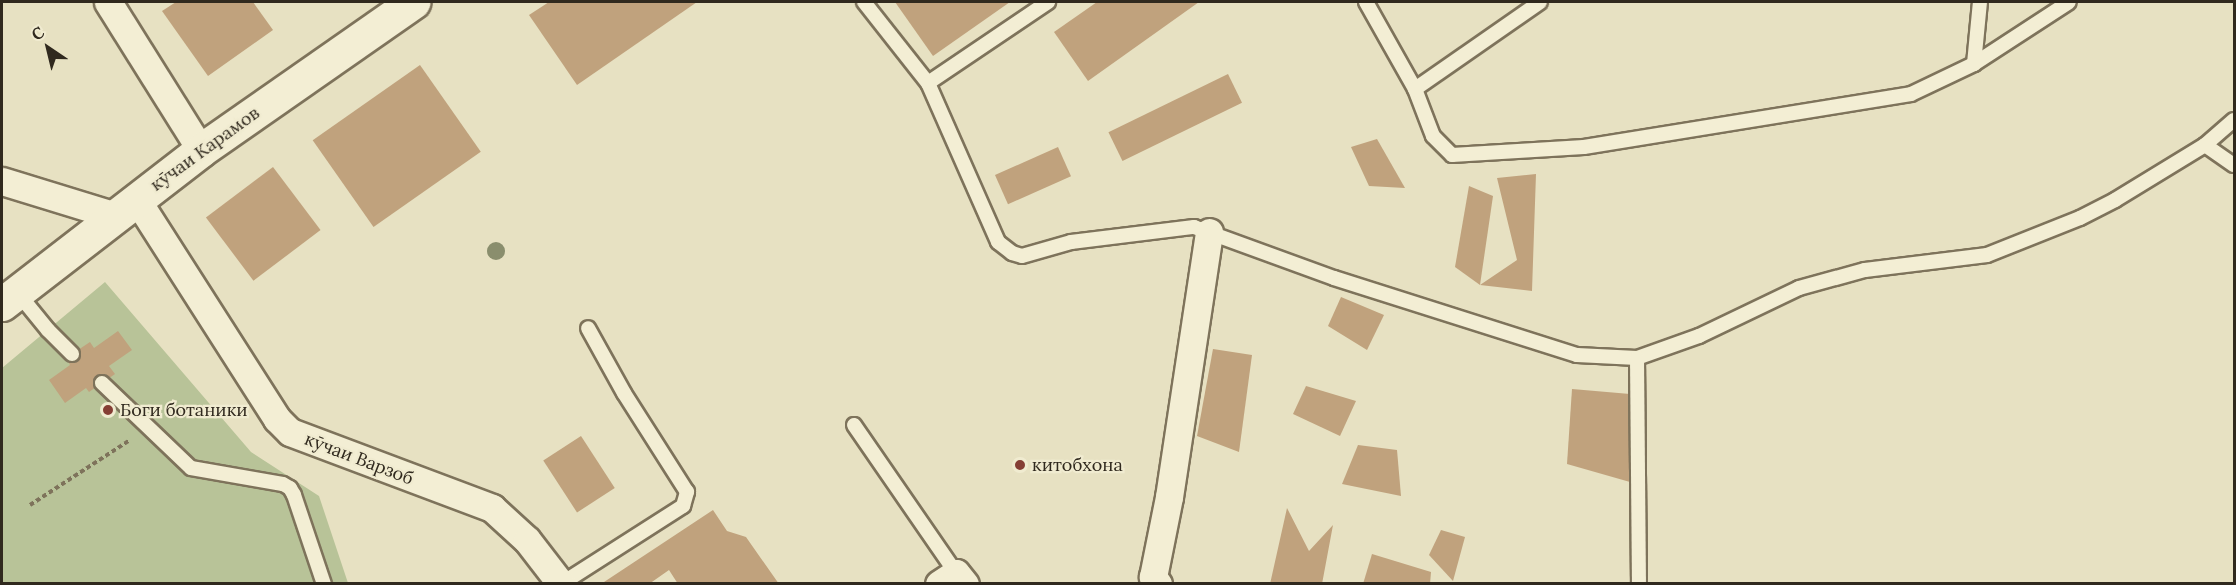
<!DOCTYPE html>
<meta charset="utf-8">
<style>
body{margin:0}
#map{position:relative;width:2236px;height:585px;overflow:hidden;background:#e7e1c2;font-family:Lora,serif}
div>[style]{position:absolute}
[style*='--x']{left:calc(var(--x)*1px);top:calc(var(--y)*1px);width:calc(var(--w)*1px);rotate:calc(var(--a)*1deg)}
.green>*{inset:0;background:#b8c398}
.building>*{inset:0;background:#c0a27d;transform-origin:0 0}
.path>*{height:4px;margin-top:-2px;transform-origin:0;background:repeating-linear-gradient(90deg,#7e735b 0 4.5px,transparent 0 7.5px)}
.roads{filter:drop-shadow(2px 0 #7e735b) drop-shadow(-2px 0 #7e735b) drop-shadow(0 2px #7e735b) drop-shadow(0 -2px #7e735b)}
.service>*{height:14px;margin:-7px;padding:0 7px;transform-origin:7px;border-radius:7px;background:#f3eed4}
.minor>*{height:27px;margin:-13.5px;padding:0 13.5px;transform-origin:13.5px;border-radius:13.5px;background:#f3eed4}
.secondary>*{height:33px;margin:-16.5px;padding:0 16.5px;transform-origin:16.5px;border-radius:16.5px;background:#f3eed4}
.trees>*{width:18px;height:18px;margin:-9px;border-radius:50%;background:#8a8e6d}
.dots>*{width:16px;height:16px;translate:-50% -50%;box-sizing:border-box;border:3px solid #f0ebd0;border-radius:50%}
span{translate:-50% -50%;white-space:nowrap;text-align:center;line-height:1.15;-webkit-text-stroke:4.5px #f0ebd0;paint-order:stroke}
.street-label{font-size:18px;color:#30291e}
.poi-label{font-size:18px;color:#30291e}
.left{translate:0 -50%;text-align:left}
.frame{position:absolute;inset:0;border:3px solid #30291e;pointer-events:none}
.north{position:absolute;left:18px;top:18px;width:60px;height:60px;-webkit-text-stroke:4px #f0ebd0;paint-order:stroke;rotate:325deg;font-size:16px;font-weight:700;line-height:24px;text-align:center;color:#30291e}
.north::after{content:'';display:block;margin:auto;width:21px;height:27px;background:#30291e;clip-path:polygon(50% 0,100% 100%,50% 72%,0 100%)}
</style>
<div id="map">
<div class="green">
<i style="clip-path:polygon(105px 282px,251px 452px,319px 496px,348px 583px,2px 584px,2px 368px)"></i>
</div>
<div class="building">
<i style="clip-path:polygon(176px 2px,253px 2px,273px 30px,208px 76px,162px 11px)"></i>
<i style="clip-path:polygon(549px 2px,697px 2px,577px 85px,529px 15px)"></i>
<i style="clip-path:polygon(895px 2px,1010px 2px,933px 56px)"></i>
<i style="clip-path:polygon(1097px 2px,1199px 2px,1088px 81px,1054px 32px)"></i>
<i style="left:420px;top:65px;width:106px;height:131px;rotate:55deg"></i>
<i style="left:1228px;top:74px;width:32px;height:133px;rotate:64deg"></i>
<i style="clip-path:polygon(1377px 139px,1405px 188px,1369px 186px,1351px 147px)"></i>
<i style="left:1058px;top:147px;width:32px;height:69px;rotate:66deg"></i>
<i style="left:273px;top:167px;width:79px;height:84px;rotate:53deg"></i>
<i style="clip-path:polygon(1536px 174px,1532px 291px,1480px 285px,1517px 260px,1497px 178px)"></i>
<i style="clip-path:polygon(1469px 186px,1493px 196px,1480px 285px,1455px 267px)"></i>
<i style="clip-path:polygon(1341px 297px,1384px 315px,1367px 350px,1328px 326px)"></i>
<i style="clip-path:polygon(118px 331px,132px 350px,109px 366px,115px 374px,89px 392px,86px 388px,65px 403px,49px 380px,70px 365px,66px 358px,90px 342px,94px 348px)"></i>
<i style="clip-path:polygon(1213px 349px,1252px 355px,1239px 452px,1197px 436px)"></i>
<i style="clip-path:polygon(1306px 386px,1356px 401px,1340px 436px,1293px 414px)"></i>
<i style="clip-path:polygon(1572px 389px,1630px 394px,1630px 482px,1567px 464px)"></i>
<i style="left:581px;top:436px;width:62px;height:45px;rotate:57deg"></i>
<i style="clip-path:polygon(1358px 445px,1397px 450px,1401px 496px,1342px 484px)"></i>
<i style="clip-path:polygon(1287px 508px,1309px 551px,1333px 525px,1322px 584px,1270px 584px)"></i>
<i style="clip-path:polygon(713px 510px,727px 531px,746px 537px,779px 584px,678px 584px,669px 570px,649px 584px,601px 584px)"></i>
<i style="clip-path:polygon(1441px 530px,1465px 537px,1453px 581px,1429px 555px)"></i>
<i style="clip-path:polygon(1372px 554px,1431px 572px,1430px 584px,1363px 584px)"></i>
</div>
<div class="path">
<i style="--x:30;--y:505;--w:119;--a:-33"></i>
</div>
<div class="roads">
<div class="service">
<i style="--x:864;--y:2;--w:103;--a:51.7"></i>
<i style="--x:928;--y:83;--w:174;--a:66.2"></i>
<i style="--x:998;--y:242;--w:18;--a:38"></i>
<i style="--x:1012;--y:253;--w:10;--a:17"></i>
<i style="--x:1022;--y:256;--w:51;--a:-15.9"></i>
<i style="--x:1071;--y:242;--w:124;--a:-7"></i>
<i style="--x:1194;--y:227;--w:149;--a:20"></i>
<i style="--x:1334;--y:278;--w:255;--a:17.6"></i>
<i style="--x:1577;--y:355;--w:60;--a:2.9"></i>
<i style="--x:1637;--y:358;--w:66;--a:-19.5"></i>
<i style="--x:1699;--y:336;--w:111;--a:-25.6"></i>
<i style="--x:1799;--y:288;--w:68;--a:-15.3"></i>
<i style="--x:1865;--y:270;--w:123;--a:-7"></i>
<i style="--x:1987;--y:255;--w:100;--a:-21.7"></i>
<i style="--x:2080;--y:218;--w:39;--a:-27"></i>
<i style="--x:2115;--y:200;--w:105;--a:-31.4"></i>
<i style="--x:2205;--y:145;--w:38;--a:-41"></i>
<i style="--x:1366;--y:2;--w:100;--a:60.6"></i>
<i style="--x:1415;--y:89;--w:50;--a:69"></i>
<i style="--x:1433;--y:136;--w:27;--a:45"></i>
<i style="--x:1452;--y:155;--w:132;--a:-3.5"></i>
<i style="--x:1584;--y:147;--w:331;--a:-9.2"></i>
<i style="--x:1911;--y:94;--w:70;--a:-25.5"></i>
<i style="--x:1974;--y:64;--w:113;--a:-33.1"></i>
<i style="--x:1974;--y:64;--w:62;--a:-84.5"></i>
<i style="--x:928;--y:83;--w:145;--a:-34"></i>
<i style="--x:1415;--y:89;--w:152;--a:-34.8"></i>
<i style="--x:2205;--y:145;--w:35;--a:35"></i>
<i style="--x:17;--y:292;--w:49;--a:50.8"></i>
<i style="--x:48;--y:330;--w:34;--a:45"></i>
<i style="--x:1637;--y:358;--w:226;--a:89.5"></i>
<i style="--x:102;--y:383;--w:123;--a:43.7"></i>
<i style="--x:191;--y:468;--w:93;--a:9.9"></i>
<i style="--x:283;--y:484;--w:8;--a:30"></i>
<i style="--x:290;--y:488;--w:8;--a:60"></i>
<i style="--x:294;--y:495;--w:94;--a:71.4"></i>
<i style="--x:854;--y:425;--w:180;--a:55.4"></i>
<i style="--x:561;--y:584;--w:145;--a:-32.6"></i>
<i style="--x:683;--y:506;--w:15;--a:-74"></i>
<i style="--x:687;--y:492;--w:117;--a:-122.5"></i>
<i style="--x:624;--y:393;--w:74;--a:-119"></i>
</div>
<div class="minor">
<i style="--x:108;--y:2;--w:175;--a:57.9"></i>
<i style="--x:2;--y:181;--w:119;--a:17.1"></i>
<i style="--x:137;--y:200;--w:260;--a:57.4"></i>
<i style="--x:277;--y:419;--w:18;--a:45"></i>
<i style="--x:290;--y:432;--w:216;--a:20.6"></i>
<i style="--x:492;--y:508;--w:47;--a:42.4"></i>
<i style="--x:527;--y:540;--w:56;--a:52.3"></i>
<i style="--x:939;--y:584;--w:20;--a:-33"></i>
<i style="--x:956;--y:573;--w:14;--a:51"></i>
<i style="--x:1158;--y:584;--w:9;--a:-126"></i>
<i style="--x:1153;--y:577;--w:82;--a:-78.7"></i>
<i style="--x:1169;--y:497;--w:268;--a:-81.4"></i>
</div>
<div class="secondary">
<i style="--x:2;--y:304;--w:252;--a:-37.7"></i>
<i style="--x:201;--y:150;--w:259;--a:-34.9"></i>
</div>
</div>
<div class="trees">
<i style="left:496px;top:251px"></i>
</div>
<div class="dots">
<i style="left:108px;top:410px;background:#853e34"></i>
<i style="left:1020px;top:465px;background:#853e34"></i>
</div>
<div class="street-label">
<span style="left:205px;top:149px;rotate:-36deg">кӯчаи Карамов</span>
<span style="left:359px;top:459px;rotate:21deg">кӯчаи Варзоб</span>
</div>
<div class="poi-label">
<span class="left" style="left:120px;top:410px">Боги ботаники</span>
<span class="left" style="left:1032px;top:465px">китобхона</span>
</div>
<div class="frame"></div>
<div class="north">С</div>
</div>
